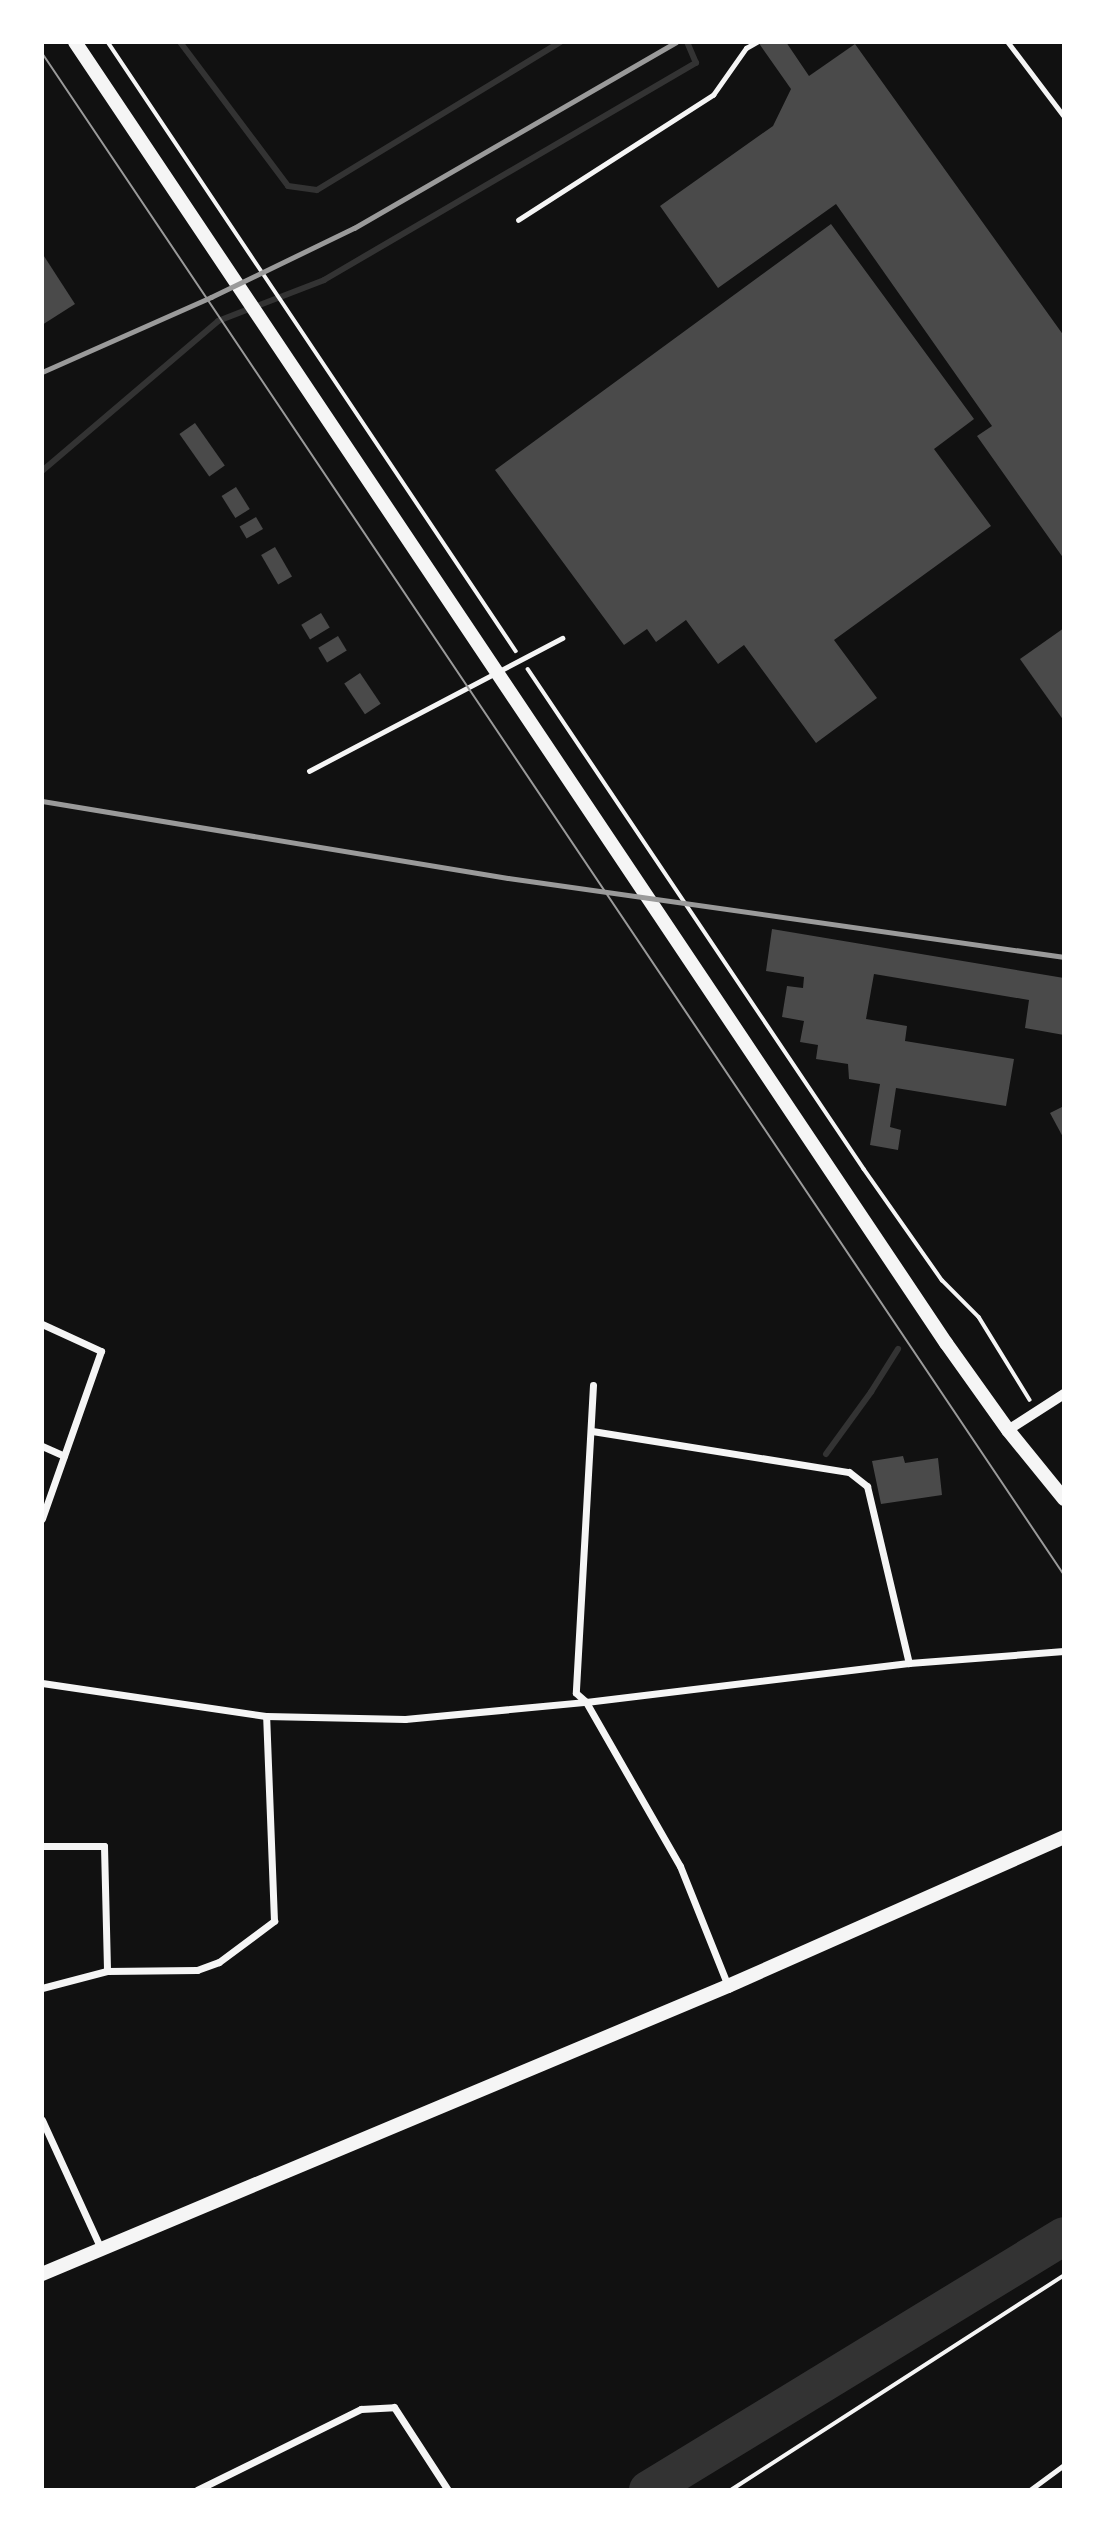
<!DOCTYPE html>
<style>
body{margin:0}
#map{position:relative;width:1106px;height:2532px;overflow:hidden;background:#111;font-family:Overpass,sans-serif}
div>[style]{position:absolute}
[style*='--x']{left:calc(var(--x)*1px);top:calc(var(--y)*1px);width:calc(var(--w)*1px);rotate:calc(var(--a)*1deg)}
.stream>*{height:6px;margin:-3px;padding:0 3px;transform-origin:3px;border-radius:3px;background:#333}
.river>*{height:38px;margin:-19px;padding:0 19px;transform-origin:19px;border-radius:19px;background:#333}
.building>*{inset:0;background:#4a4a4a;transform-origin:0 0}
.path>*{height:3.5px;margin:-1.75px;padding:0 1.75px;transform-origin:1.75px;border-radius:1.75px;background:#f5f5f5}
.service>*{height:4.5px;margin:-2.25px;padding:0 2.25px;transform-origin:2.25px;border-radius:2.25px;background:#f5f5f5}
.minor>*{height:7px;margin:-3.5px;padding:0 3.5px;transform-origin:3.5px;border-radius:3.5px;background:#f5f5f5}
.tertiary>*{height:10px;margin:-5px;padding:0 5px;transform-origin:5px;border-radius:5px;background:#f5f5f5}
.primary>*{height:14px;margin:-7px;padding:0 7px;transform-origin:7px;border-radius:7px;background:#f5f5f5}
.trunk>*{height:14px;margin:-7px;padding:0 7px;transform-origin:7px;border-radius:7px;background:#f5f5f5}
.tram>*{height:2px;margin:-1px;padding:0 1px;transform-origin:1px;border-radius:1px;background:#9a9a9a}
.rail>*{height:5px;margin:-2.5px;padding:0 2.5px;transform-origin:2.5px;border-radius:2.5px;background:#9a9a9a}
span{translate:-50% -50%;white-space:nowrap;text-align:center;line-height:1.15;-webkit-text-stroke:5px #fff;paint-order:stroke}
.frame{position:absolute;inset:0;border:44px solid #fff;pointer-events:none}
</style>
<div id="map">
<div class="stream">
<i style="--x:180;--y:42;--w:180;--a:53.1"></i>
<i style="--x:288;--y:186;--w:29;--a:8"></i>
<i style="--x:317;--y:190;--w:285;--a:-31.3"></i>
<i style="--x:42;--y:471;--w:231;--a:-40.4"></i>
<i style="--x:218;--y:321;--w:114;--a:-21.1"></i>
<i style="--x:324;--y:280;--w:431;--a:-30.3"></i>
<i style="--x:696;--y:63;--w:23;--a:-113"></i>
<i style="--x:826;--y:1454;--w:77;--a:-54"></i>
<i style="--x:871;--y:1392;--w:51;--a:-57.9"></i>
</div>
<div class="river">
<i style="--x:648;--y:2490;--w:487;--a:-31.4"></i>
</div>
<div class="building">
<i style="clip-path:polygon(758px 42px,786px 42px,809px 76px,855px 44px,1064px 336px,1064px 559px,977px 436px,992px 426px,836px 204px,718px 288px,660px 206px,773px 126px,791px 89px)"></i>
<i style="clip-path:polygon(831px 224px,974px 419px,934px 449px,991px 526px,834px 640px,877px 698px,816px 743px,744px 645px,718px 664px,686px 620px,656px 642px,647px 629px,624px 645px,495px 470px)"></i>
<i style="clip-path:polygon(42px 253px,75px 304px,42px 325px)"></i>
<i style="left:195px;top:423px;width:52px;height:19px;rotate:55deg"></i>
<i style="left:236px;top:487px;width:26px;height:17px;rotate:58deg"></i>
<i style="left:256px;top:517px;width:14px;height:19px;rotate:60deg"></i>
<i style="left:275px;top:547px;width:34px;height:16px;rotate:60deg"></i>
<i style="left:321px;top:613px;width:17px;height:23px;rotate:59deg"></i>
<i style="clip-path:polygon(1064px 628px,1064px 721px,1020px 659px)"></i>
<i style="left:338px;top:636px;width:17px;height:23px;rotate:59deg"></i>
<i style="left:360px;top:673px;width:37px;height:19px;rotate:56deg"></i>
<i style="clip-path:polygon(772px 929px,1064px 978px,1064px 1035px,1025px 1028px,1029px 1000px,874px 974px,866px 1019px,907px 1026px,905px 1041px,1014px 1059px,1006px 1106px,896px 1088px,890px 1127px,901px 1130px,898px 1150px,870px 1145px,880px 1084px,849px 1079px,848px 1064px,816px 1059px,818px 1045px,800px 1042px,804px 1021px,782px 1017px,787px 986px,803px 988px,804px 977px,766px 971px)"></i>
<i style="clip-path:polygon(1064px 1106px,1064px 1139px,1050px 1113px)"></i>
<i style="clip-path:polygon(903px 1456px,905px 1463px,938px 1458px,942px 1495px,881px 1504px,872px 1461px)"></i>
</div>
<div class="path">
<i style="--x:108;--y:42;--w:733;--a:56.18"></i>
<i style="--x:528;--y:669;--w:602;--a:56.1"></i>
<i style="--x:864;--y:1169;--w:136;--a:54.9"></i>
<i style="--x:942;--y:1280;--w:52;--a:45"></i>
<i style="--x:979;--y:1317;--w:97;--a:58.4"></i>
<i style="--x:731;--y:2490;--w:396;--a:-32.8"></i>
</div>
<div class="service">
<i style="--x:1008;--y:42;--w:93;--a:52.9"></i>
<i style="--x:518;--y:220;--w:232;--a:-32.7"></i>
<i style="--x:713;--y:95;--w:57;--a:-54.9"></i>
<i style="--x:746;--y:48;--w:13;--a:-29"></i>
<i style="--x:309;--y:771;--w:286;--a:-27.7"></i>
<i style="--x:1030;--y:2490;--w:42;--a:-36.3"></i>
</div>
<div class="minor">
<i style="--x:42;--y:1324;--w:65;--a:24.6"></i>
<i style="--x:101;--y:1351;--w:178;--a:109.4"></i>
<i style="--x:593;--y:1385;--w:308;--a:93.2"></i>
<i style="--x:576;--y:1693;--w:13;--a:42"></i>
<i style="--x:586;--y:1702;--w:189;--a:60.2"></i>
<i style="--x:680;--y:1866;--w:129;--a:68.2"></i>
<i style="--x:592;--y:1431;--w:260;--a:9.1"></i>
<i style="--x:849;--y:1472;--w:23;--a:38"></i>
<i style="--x:867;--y:1486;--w:182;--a:76.7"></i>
<i style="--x:42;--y:1446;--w:24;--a:24"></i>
<i style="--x:42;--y:1683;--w:226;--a:8.4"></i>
<i style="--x:266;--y:1716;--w:139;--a:1.2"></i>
<i style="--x:405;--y:1719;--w:182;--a:-5.4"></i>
<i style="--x:586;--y:1702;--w:325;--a:-6.9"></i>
<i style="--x:909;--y:1663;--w:155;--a:-4.4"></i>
<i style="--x:42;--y:1846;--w:62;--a:0"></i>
<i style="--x:104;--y:1846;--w:125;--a:88.6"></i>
<i style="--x:42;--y:1988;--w:67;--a:-14.7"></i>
<i style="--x:107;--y:1971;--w:90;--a:-0.6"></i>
<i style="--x:197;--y:1970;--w:23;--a:-20"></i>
<i style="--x:219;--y:1962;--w:69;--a:-36.7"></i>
<i style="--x:274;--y:1921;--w:205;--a:-92.2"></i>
<i style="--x:42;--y:2120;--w:142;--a:65.4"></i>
<i style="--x:197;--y:2490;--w:183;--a:-26.3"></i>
<i style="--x:361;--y:2409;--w:33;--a:-3"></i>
<i style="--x:394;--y:2407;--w:99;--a:57"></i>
</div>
<div class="tertiary">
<i style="--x:1008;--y:1430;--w:67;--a:-32.7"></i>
</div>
<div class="primary">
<i style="--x:42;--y:2274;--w:744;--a:-22.77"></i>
<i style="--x:728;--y:1986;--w:368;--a:-23.9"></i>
</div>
<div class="trunk">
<i style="--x:75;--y:42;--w:1566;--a:56.2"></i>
<i style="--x:946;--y:1343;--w:107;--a:54.5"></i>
<i style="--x:1008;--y:1430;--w:89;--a:50.9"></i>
</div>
<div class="tram">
<i style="--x:42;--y:53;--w:1833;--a:56.12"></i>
</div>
<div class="rail">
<i style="--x:42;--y:372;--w:185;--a:-23.9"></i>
<i style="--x:211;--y:297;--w:159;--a:-25.8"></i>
<i style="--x:354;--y:228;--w:372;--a:-30"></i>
<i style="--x:42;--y:801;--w:472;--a:9.4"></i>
<i style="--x:508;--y:878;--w:562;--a:8.09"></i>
</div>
<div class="frame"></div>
</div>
